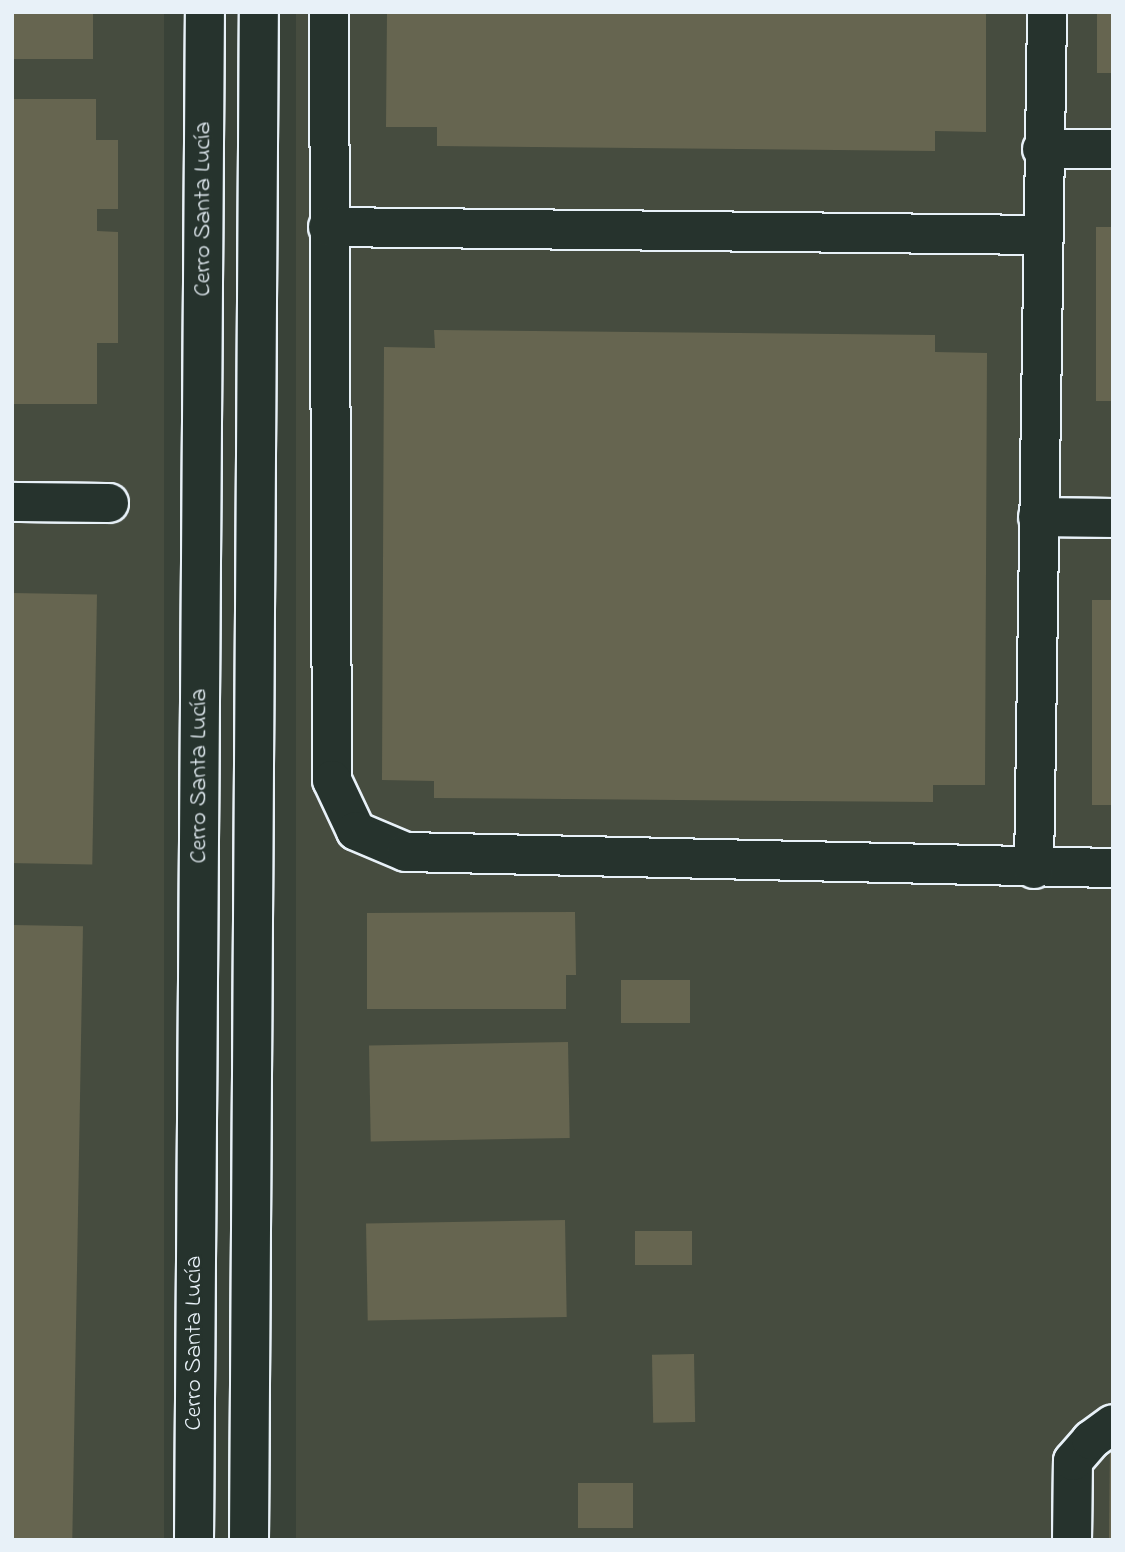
<!DOCTYPE html>
<meta charset="utf-8">
<style>
body{margin:0}
#map{position:relative;width:1125px;height:1552px;overflow:hidden;background:#394238;font-family:"Indie Flower",sans-serif}
div>[style]{position:absolute}
[style*='--x']{left:calc(var(--x)*1px);top:calc(var(--y)*1px);width:calc(var(--w)*1px);rotate:calc(var(--a)*1deg)}
.built>*{inset:0;background:#464c3f;transform-origin:0 0}
.building>*{inset:0;background:#666550;transform-origin:0 0}
.roads{filter:drop-shadow(2px 0 #e8f1f8) drop-shadow(-2px 0 #e8f1f8) drop-shadow(0 2px #e8f1f8) drop-shadow(0 -2px #e8f1f8)}
.minor>*{height:38px;margin:-19px;padding:0 19px;transform-origin:19px;border-radius:19px;background:#26332d}
span{translate:-50% -50%;white-space:nowrap;text-align:center;line-height:1.15;-webkit-text-stroke:5px #26332d;paint-order:stroke}
.street-label{font-size:24px;color:#e8f1f8}
.frame{position:absolute;inset:0;border:14px solid #e8f1f8;pointer-events:none}
</style>
<div id="map">
<div class="built">
<i style="left:12px;top:12px;width:152px;height:1528px"></i>
<i style="left:296px;top:12px;width:817px;height:1528px"></i>
</div>
<div class="building">
<i style="left:12px;top:12px;width:81px;height:47px"></i>
<i style="clip-path:polygon(387px 12px,986px 12px,986px 132px,935px 131px,935px 151px,437px 146px,437px 127px,386px 127px)"></i>
<i style="left:1097px;top:12px;width:16px;height:61px"></i>
<i style="clip-path:polygon(12px 99px,96px 99px,96px 140px,118px 140px,118px 209px,97px 209px,97px 231px,118px 232px,118px 343px,97px 343px,97px 404px,12px 404px)"></i>
<i style="left:1096px;top:227px;width:17px;height:174px"></i>
<i style="clip-path:polygon(434px 330px,935px 335px,935px 352px,987px 353px,985px 785px,933px 785px,933px 802px,434px 798px,434px 781px,382px 780px,384px 347px,435px 348px)"></i>
<i style="left:12px;top:593px;width:85px;height:270px;rotate:1deg"></i>
<i style="left:1092px;top:600px;width:21px;height:205px"></i>
<i style="clip-path:polygon(575px 912px,576px 975px,566px 975px,566px 1009px,367px 1009px,367px 913px)"></i>
<i style="left:12px;top:925px;width:71px;height:615px;rotate:1deg"></i>
<i style="left:690px;top:980px;width:43px;height:69px;rotate:90deg"></i>
<i style="left:568px;top:1042px;width:96px;height:199px;rotate:89deg"></i>
<i style="left:565px;top:1220px;width:97px;height:199px;rotate:89deg"></i>
<i style="left:635px;top:1231px;width:57px;height:34px"></i>
<i style="left:694px;top:1354px;width:68px;height:42px;rotate:89deg"></i>
<i style="clip-path:polygon(1110px 1445px,1113px 1446px,1113px 1540px,1109px 1540px)"></i>
<i style="left:578px;top:1483px;width:55px;height:45px"></i>
</div>
<div class="roads">
<div class="minor">
<i style="--x:329;--y:12;--w:768;--a:89.78"></i>
<i style="--x:332;--y:780;--w:56;--a:64.8"></i>
<i style="--x:356;--y:831;--w:54;--a:22.8"></i>
<i style="--x:406;--y:852;--w:707;--a:1.3"></i>
<i style="--x:1042;--y:149;--w:71;--a:0"></i>
<i style="--x:328;--y:227;--w:714;--a:0.64"></i>
<i style="--x:12;--y:502;--w:97;--a:0.6"></i>
<i style="--x:1038;--y:517;--w:75;--a:0.8"></i>
<i style="--x:1034;--y:869;--w:857;--a:-89.13"></i>
<i style="--x:194;--y:1540;--w:1528;--a:-89.59"></i>
<i style="--x:249;--y:1540;--w:1528;--a:-89.63"></i>
<i style="--x:1072;--y:1540;--w:79;--a:-89.3"></i>
<i style="--x:1073;--y:1461;--w:28;--a:-49"></i>
<i style="--x:1091;--y:1440;--w:27;--a:-36"></i>
</div>
</div>
<div class="street-label">
<span style="left:204px;top:209px;rotate:-90deg">Cerro Santa Lucía</span>
<span style="left:200px;top:776px;rotate:-90deg">Cerro Santa Lucía</span>
<span style="left:195px;top:1343px;rotate:-90deg">Cerro Santa Lucía</span>
</div>
<div class="frame"></div>
</div>
